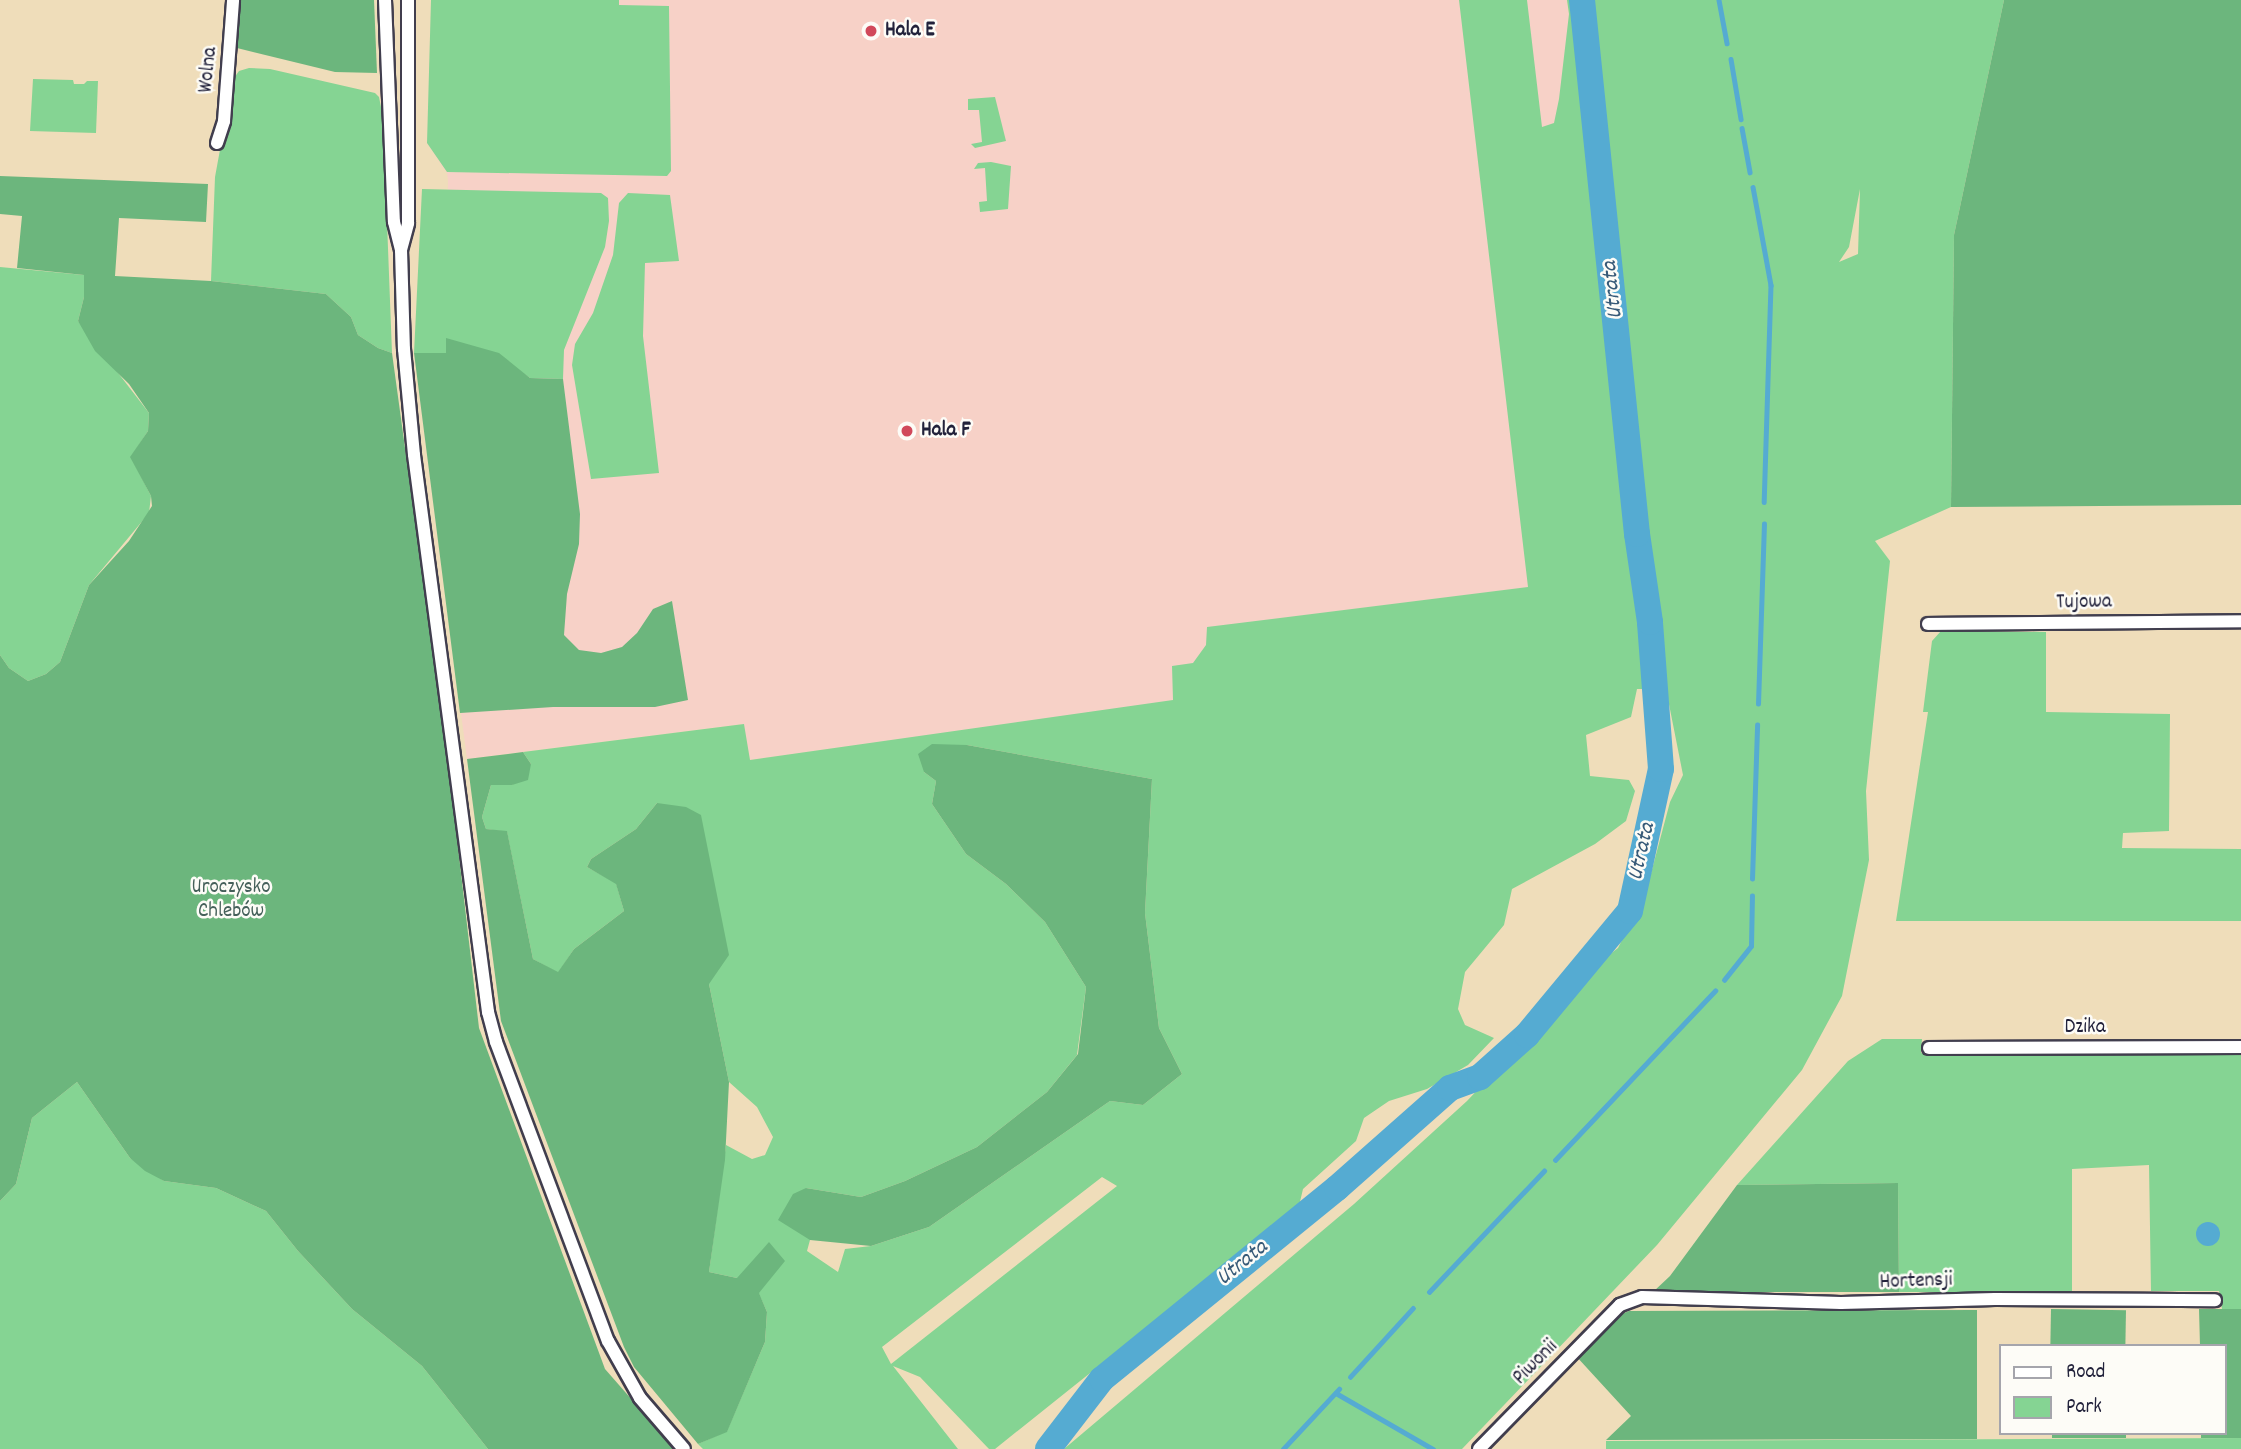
<!DOCTYPE html>
<meta charset="utf-8">
<style>
body{margin:0}
#map{position:relative;width:2241px;height:1449px;overflow:hidden;background:#efddba;font-family:Dekko,sans-serif}
div>[style]{position:absolute}
[style*='--x']{left:calc(var(--x)*1px);top:calc(var(--y)*1px);width:calc(var(--w)*1px);rotate:calc(var(--a)*1deg)}
.built>*{inset:0;background:#f7d1c7}
.green>*{inset:0;background:#85d493}
.forest>*{inset:0;background:#6cb67d;transform-origin:0 0}
.water>*{inset:0;background:#55abd2}
.round{border-radius:50%}
.stream>*{height:4.5px;margin:-2.25px;padding:0 2.25px;transform-origin:2.25px;border-radius:2.25px;background:#55abd2}
.river>*{height:26px;margin:-13px;padding:0 13px;transform-origin:13px;border-radius:13px;background:#55abd2}
.roads{filter:drop-shadow(2px 0 #413e4e) drop-shadow(-2px 0 #413e4e) drop-shadow(0 2px #413e4e) drop-shadow(0 -2px #413e4e)}
.street>*{height:12px;margin:-6px;padding:0 6px;transform-origin:6px;border-radius:6px;background:#fff}
.dots>*{width:19px;height:19px;translate:-50% -50%;box-sizing:border-box;border:4px solid #fdfcf7;border-radius:50%}
span{translate:-50% -50%;white-space:nowrap;text-align:center;line-height:1.15;-webkit-text-stroke:5px #fdfcf7;paint-order:stroke}
.poi-label{font-size:21px;color:#22223b;font-weight:700}
.left{translate:0 -50%;text-align:left}
.street-label{font-size:21px;color:#22223b}
.park-label{font-size:21px;color:#45605a}
.water-label{font-size:23px;color:#365977;font-style:italic}
.legend{position:absolute;left:1999px;top:1344px;width:228px;height:91px;box-sizing:border-box;background:#fdfcf7;border:2px solid #a5a5ac;margin:0;padding:9px 12px;list-style:none;font-size:21px;color:#22223b}
.legend li{display:flex;align-items:center;gap:14px;height:35px}
.legend b{width:35px;border:2px solid #a5a5ac}
</style>
<div id="map">
<div class="built">
<i style="clip-path:polygon(431px 0,1567px 0,1587px 158px,1630px 637px,750px 760px,743px 724px,467px 759px,414px 353px,445px 353px,448px 181px,447px 173px,427px 143px,448px 20px)"></i>
</div>
<div class="green">
<i style="clip-path:polygon(431px 0,619px 0,619px 5px,669px 6px,671px 171px,667px 176px,447px 172px,427px 143px)"></i>
<i style="clip-path:polygon(evenodd,1459px 0,1527px 0,1542px 127px,1554px 123px,1559px 99px,1569px 14px,1567px 0,2004px 0,1954px 235px,1951px 507px,1875px 541px,1890px 561px,1866px 791px,1869px 860px,1842px 996px,1802px 1070px,1657px 1245px,1462px 1449px,1064px 1449px,1354px 1204px,1467px 1101px,1596px 965px,1618px 948px,1646px 892px,1670px 802px,1683px 775px,1666px 689px,1637px 689px,1631px 717px,1586px 735px,1590px 776px,1629px 780px,1635px 791px,1626px 821px,1595px 844px,1512px 889px,1504px 925px,1465px 972px,1458px 1009px,1465px 1025px,1494px 1038px,1468px 1065px,1427px 1089px,1389px 1101px,1364px 1118px,1356px 1141px,1303px 1189px,1299px 1206px,995px 1449px,989px 1449px,920px 1377px,893px 1366px,958px 1449px,703px 1449px,698px 1444px,727px 1431px,765px 1342px,767px 1312px,759px 1294px,737px 1278px,709px 1272px,726px 1145px,752px 1159px,765px 1155px,773px 1137px,757px 1107px,729px 1082px,709px 984px,657px 803px,636px 829px,591px 859px,587px 867px,616px 883px,624px 911px,574px 949px,558px 973px,533px 959px,507px 832px,486px 829px,482px 817px,491px 785px,512px 785px,531px 764px,523px 752px,744px 724px,750px 760px,1173px 700px,1172px 666px,1193px 663px,1206px 645px,1207px 627px,1528px 587px,1459px 0,1860px 189px,1858px 254px,1839px 262px,1849px 247px,1860px 189px,1459px 0,967px 745px,1152px 779px,1145px 913px,1159px 1028px,1182px 1074px,1143px 1105px,1110px 1101px,929px 1227px,871px 1246px,845px 1249px,838px 1272px,807px 1251px,810px 1240px,806px 1188px,861px 1197px,905px 1181px,977px 1147px,1047px 1092px,1077px 1055px,1086px 987px,1045px 922px,1006px 884px,966px 854px,932px 804px,936px 781px,924px 772px,967px 745px,1459px 0,1102px 1177px,1117px 1186px,891px 1364px,882px 1347px,1102px 1177px)"></i>
<i style="clip-path:polygon(249px 68px,270px 69px,375px 93px,379px 97px,383px 117px,392px 353px,378px 348px,358px 335px,351px 317px,326px 294px,211px 281px,215px 177px,228px 106px,234px 78px,239px 71px)"></i>
<i style="clip-path:polygon(33px 79px,73px 80px,74px 84px,84px 84px,87px 81px,98px 81px,96px 133px,30px 131px)"></i>
<i style="clip-path:polygon(995px 97px,1006px 141px,975px 148px,971px 144px,982px 142px,979px 110px,968px 110px,968px 99px)"></i>
<i style="clip-path:polygon(991px 162px,1011px 166px,1008px 209px,980px 212px,979px 202px,987px 201px,985px 168px,974px 169px,978px 163px)"></i>
<i style="clip-path:polygon(422px 189px,601px 193px,608px 198px,609px 221px,605px 247px,564px 350px,563px 379px,530px 378px,517px 369px,446px 339px,446px 353px,414px 353px)"></i>
<i style="clip-path:polygon(628px 193px,670px 195px,679px 261px,645px 263px,643px 336px,659px 473px,591px 479px,572px 365px,575px 344px,593px 313px,613px 255px,619px 203px)"></i>
<i style="clip-path:polygon(0 267px,84px 275px,84px 297px,78px 321px,149px 413px,148px 431px,131px 457px,151px 496px,149px 513px,89px 585px,60px 662px,46px 674px,28px 681px,9px 668px,0 655px)"></i>
<i style="clip-path:polygon(1941px 631px,2046px 632px,2046px 712px,2170px 714px,2169px 831px,2123px 833px,2122px 848px,2241px 849px,2241px 921px,1896px 921px,1928px 712px,1923px 712px,1932px 641px)"></i>
<i style="clip-path:polygon(1882px 1039px,1922px 1039px,1921px 1053px,2241px 1055px,2241px 1309px,2222px 1309px,2219px 1291px,2151px 1291px,2149px 1165px,2072px 1169px,2072px 1292px,1899px 1292px,1898px 1183px,1737px 1185px,1848px 1061px)"></i>
<i style="clip-path:polygon(77px 1082px,130px 1158px,164px 1181px,216px 1188px,266px 1211px,298px 1251px,352px 1309px,422px 1366px,488px 1449px,0 1449px,0 1201px,16px 1184px,32px 1118px)"></i>
<i style="clip-path:polygon(2241px 1438px,2241px 1449px,1606px 1449px,1606px 1441px)"></i>
</div>
<div class="forest">
<i style="clip-path:polygon(241px 0,374px 0,377px 73px,335px 72px,237px 48px)"></i>
<i style="clip-path:polygon(2004px 0,2241px 0,2241px 505px,1951px 507px,1954px 235px)"></i>
<i style="clip-path:polygon(0 176px,208px 184px,206px 222px,119px 218px,115px 276px,211px 281px,326px 294px,351px 317px,358px 335px,378px 348px,392px 353px,448px 761px,479px 1028px,605px 1369px,675px 1449px,488px 1449px,422px 1366px,352px 1309px,298px 1251px,266px 1211px,216px 1188px,164px 1181px,145px 1171px,130px 1158px,77px 1082px,32px 1118px,16px 1184px,0 1201px,0 655px,9px 668px,28px 681px,46px 674px,60px 662px,89px 585px,129px 541px,152px 506px,151px 496px,130px 457px,148px 431px,149px 413px,129px 384px,95px 351px,78px 321px,84px 297px,84px 275px,17px 268px,22px 216px,0 214px)"></i>
<i style="clip-path:polygon(446px 338px,499px 353px,530px 378px,563px 379px,580px 514px,579px 544px,567px 594px,564px 635px,579px 650px,601px 653px,622px 647px,637px 633px,653px 609px,672px 601px,688px 700px,655px 707px,553px 707px,460px 713px,414px 353px,446px 353px)"></i>
<i style="clip-path:polygon(932px 744px,967px 745px,1152px 779px,1145px 913px,1159px 1028px,1182px 1074px,1143px 1105px,1110px 1101px,929px 1227px,871px 1246px,810px 1240px,778px 1220px,793px 1194px,806px 1188px,861px 1197px,905px 1181px,977px 1147px,1047px 1092px,1078px 1054px,1086px 987px,1045px 922px,1006px 884px,966px 854px,932px 804px,936px 781px,924px 772px,918px 754px)"></i>
<i style="clip-path:polygon(523px 752px,531px 764px,528px 780px,512px 785px,491px 785px,482px 817px,486px 829px,507px 831px,533px 959px,558px 972px,574px 949px,624px 911px,616px 884px,587px 867px,591px 859px,636px 829px,657px 803px,686px 807px,701px 815px,729px 955px,709px 984px,729px 1082px,725px 1160px,709px 1272px,737px 1278px,769px 1242px,785px 1261px,759px 1293px,767px 1312px,765px 1342px,727px 1432px,698px 1444px,634px 1367px,624px 1347px,501px 1021px,467px 759px)"></i>
<i style="clip-path:polygon(1898px 1183px,1899px 1292px,1653px 1292px,1670px 1276px,1737px 1185px)"></i>
<i style="left:2051px;top:1309px;width:75px;height:37px;rotate:1deg"></i>
<i style="clip-path:polygon(2199px 1309px,2241px 1309px,2241px 1438px,2201px 1438px,2201px 1433px,2225px 1433px,2225px 1346px,2200px 1346px)"></i>
<i style="clip-path:polygon(1977px 1310px,1977px 1439px,1606px 1440px,1631px 1416px,1576px 1356px,1610px 1319px,1629px 1311px)"></i>
<i style="left:2052px;top:1433px;width:74px;height:5px"></i>
</div>
<div class="water">
<i class="round" style="left:2196px;top:1222px;width:24px;height:24px"></i>
</div>
<div class="stream">
<i style="--x:1719;--y:0;--w:44;--a:79.5"></i>
<i style="--x:1731;--y:59;--w:61;--a:80.5"></i>
<i style="--x:1742;--y:128;--w:45;--a:79.7"></i>
<i style="--x:1753;--y:187;--w:100;--a:79.6"></i>
<i style="--x:1771;--y:285;--w:217;--a:91.8"></i>
<i style="--x:1758;--y:704;--w:180;--a:-88.1"></i>
<i style="--x:1752;--y:879;--w:154;--a:-88.1"></i>
<i style="--x:1724;--y:980;--w:43;--a:-51.5"></i>
<i style="--x:1751;--y:946;--w:50;--a:-88.9"></i>
<i style="--x:1555;--y:1160;--w:233;--a:-46.6"></i>
<i style="--x:1429;--y:1292;--w:167;--a:-46.5"></i>
<i style="--x:1350;--y:1377;--w:93;--a:-47.6"></i>
<i style="--x:1336;--y:1393;--w:112;--a:30"></i>
<i style="--x:1283;--y:1449;--w:82;--a:-47"></i>
</div>
<div class="river">
<i style="--x:1048;--y:1449;--w:88;--a:-52.4"></i>
<i style="--x:1102;--y:1379;--w:303;--a:-39.1"></i>
<i style="--x:1337;--y:1188;--w:151;--a:-41.5"></i>
<i style="--x:1450;--y:1088;--w:32;--a:-20"></i>
<i style="--x:1480;--y:1077;--w:63;--a:-41.8"></i>
<i style="--x:1527;--y:1035;--w:161;--a:-50.3"></i>
<i style="--x:1630;--y:911;--w:145;--a:-77.7"></i>
<i style="--x:1661;--y:769;--w:147;--a:-94.3"></i>
<i style="--x:1650;--y:622;--w:89;--a:-98.4"></i>
<i style="--x:1637;--y:534;--w:537;--a:-95.88"></i>
</div>
<div class="roads">
<div class="street">
<i style="--x:385;--y:0;--w:222;--a:87.7"></i>
<i style="--x:394;--y:222;--w:29;--a:76"></i>
<i style="--x:401;--y:250;--w:99;--a:88.3"></i>
<i style="--x:404;--y:349;--w:106;--a:84.6"></i>
<i style="--x:414;--y:455;--w:562;--a:82.43"></i>
<i style="--x:488;--y:1012;--w:31;--a:75"></i>
<i style="--x:496;--y:1042;--w:319;--a:69.5"></i>
<i style="--x:608;--y:1341;--w:65;--a:60.7"></i>
<i style="--x:640;--y:1398;--w:67;--a:49.2"></i>
<i style="--x:217;--y:143;--w:23;--a:-72"></i>
<i style="--x:224;--y:121;--w:121;--a:-85.7"></i>
<i style="--x:401;--y:250;--w:28;--a:-75"></i>
<i style="--x:408;--y:223;--w:223;--a:-90"></i>
<i style="--x:1928;--y:624;--w:313;--a:-0.5"></i>
<i style="--x:1929;--y:1048;--w:312;--a:-0.2"></i>
<i style="--x:1479;--y:1449;--w:202;--a:-45.6"></i>
<i style="--x:1620;--y:1305;--w:23;--a:-20"></i>
<i style="--x:1642;--y:1297;--w:199;--a:1.7"></i>
<i style="--x:1841;--y:1303;--w:154;--a:-1.5"></i>
<i style="--x:1995;--y:1299;--w:220;--a:0.3"></i>
</div>
</div>
<div class="dots">
<i style="left:871px;top:31px;background:#d1495b"></i>
<i style="left:907px;top:431px;background:#d1495b"></i>
</div>
<div class="poi-label">
<span class="left" style="left:885px;top:31px">Hala E</span>
<span class="left" style="left:921px;top:431px">Hala F</span>
</div>
<div class="street-label">
<span style="left:209px;top:70px;rotate:-84deg">Wolna</span>
<span style="left:2084px;top:603px;rotate:-1deg">Tujowa</span>
<span style="left:2085px;top:1028px">Dzika</span>
<span style="left:1916px;top:1282px;rotate:-2deg">Hortensji</span>
<span style="left:1536px;top:1363px;rotate:-45deg">Piwonii</span>
</div>
<div class="park-label">
<span style="left:231px;top:900px">Uroczysko<br>Chlebów</span>
</div>
<div class="water-label">
<span style="left:1614px;top:290px;rotate:-96deg">Utrata</span>
<span style="left:1643px;top:852px;rotate:-77deg">Utrata</span>
<span style="left:1243px;top:1264px;rotate:-39deg">Utrata</span>
</div>
<ul class="legend">
<li><b style="height:9px;background:#fff"></b>Road</li>
<li><b style="height:19px;background:#85d493"></b>Park</li>
</ul>
</div>
